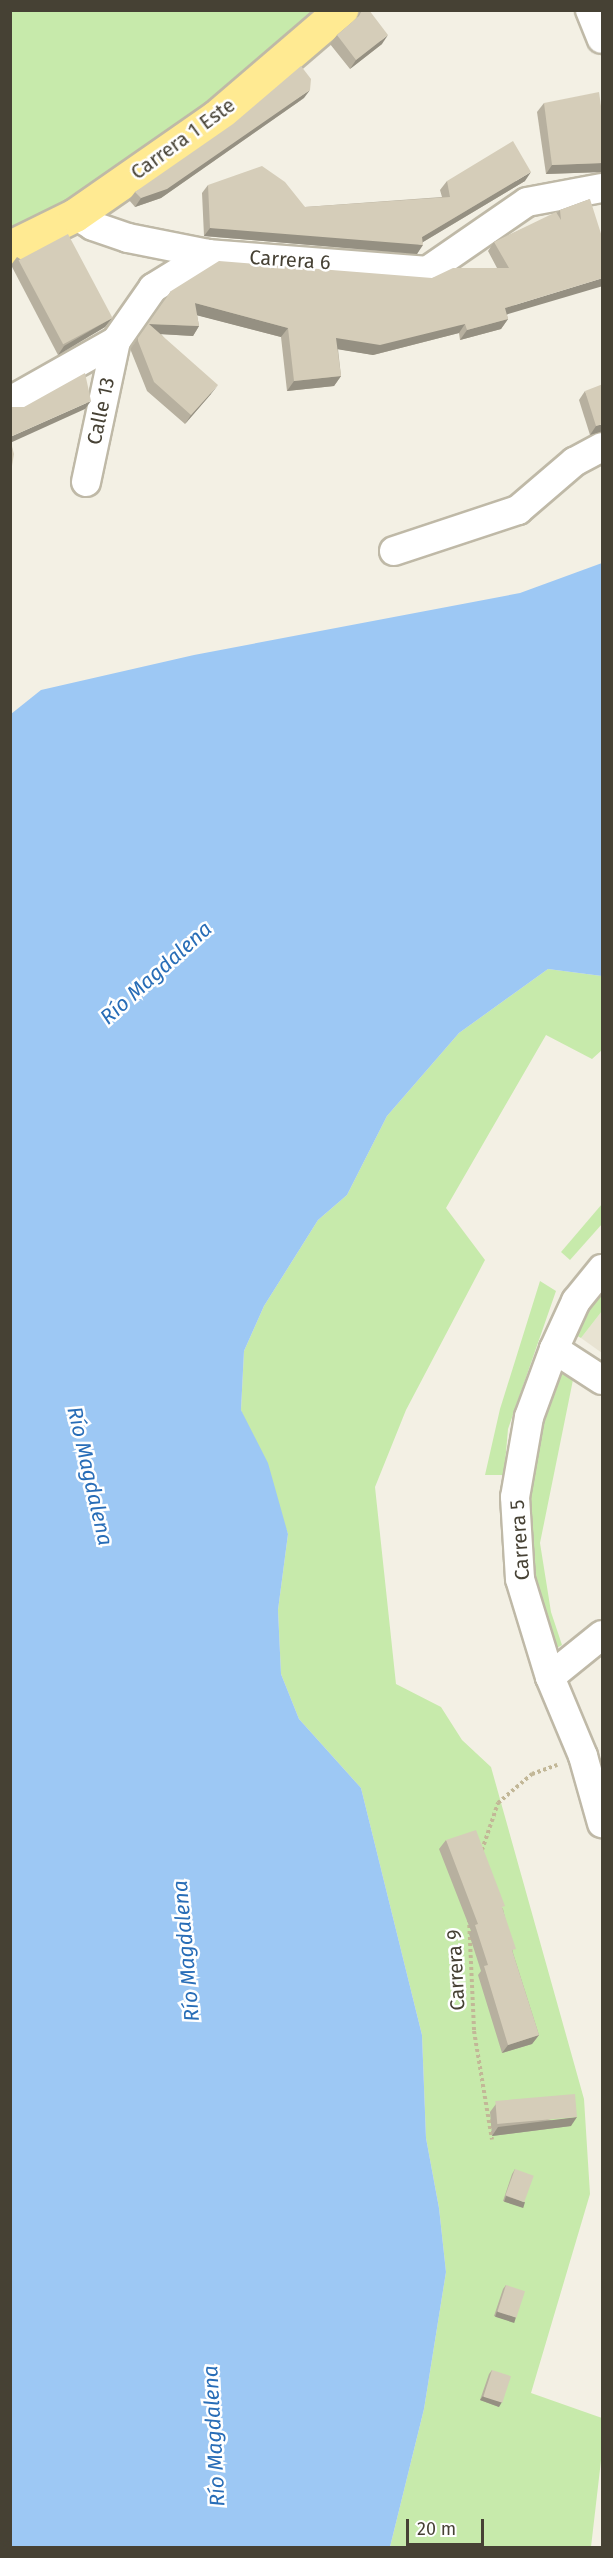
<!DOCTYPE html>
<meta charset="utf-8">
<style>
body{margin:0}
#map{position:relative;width:613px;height:2558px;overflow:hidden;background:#f3f0e4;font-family:"Fira Sans",sans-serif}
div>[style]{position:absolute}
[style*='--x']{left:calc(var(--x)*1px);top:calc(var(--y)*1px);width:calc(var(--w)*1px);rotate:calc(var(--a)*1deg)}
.residential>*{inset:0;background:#e8e3d2}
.green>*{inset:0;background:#c7eaab}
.water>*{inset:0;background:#9dc8f4}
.path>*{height:4px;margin-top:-2px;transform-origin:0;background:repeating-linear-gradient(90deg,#c2b797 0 3px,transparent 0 6px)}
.roads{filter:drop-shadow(2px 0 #bfb9a7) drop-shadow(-2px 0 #bfb9a7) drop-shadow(0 2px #bfb9a7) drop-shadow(0 -2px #bfb9a7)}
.street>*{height:28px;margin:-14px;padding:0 14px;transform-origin:14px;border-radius:14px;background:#fff}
.primary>*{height:33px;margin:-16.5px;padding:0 16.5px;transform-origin:16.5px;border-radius:16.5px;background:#ffea92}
.wall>*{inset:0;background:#b7b09f}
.shaded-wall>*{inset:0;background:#959082;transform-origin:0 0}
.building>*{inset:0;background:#d5cdb9;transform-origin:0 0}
span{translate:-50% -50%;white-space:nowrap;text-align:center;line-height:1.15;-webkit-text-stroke:5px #fff;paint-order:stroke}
.street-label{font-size:20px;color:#464134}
.water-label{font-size:21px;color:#286db7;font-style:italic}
.frame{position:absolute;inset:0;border:12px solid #464134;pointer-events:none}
.scale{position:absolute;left:406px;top:2519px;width:78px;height:27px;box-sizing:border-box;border:3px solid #464134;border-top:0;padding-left:8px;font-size:18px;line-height:21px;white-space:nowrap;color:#464134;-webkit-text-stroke:4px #fff;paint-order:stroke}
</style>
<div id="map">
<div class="residential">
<i style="clip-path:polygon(602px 1311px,602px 1353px,581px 1338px)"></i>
</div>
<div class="green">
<i style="clip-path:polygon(11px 11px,341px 11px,304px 44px,11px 239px)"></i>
<i style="clip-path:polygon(548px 969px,602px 976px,602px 1050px,592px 1059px,546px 1035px,446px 1208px,485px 1260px,406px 1410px,375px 1487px,396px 1684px,441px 1707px,462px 1740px,491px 1767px,584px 2099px,590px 2194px,531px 2393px,602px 2418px,602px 2452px,591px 2547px,390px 2547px,424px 2409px,446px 2272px,439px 2208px,426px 2138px,422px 2035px,361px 1788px,299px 1719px,281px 1674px,278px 1610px,288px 1534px,241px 1410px,244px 1351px,264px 1306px,318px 1220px,347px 1195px,387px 1116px,459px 1033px)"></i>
<i style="clip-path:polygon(602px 1204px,602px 1224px,570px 1260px,561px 1252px)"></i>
<i style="clip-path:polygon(602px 1269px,602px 1311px,581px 1338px,563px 1328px)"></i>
<i style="clip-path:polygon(540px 1281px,556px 1291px,508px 1429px,504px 1475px,485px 1475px,500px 1409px)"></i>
<i style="clip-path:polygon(557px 1354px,576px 1365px,540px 1543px,551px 1612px,562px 1645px,550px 1652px,530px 1576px,529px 1494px)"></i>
</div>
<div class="water">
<i style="clip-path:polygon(602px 563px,602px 976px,548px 969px,459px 1033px,387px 1116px,347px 1195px,318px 1220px,264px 1306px,244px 1351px,241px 1410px,268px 1463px,288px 1534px,278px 1610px,281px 1674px,299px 1719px,361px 1788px,422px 2035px,426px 2138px,439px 2208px,446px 2272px,424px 2409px,390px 2547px,11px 2547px,11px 714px,41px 690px,194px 655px,520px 593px)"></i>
</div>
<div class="path">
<i style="--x:482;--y:1850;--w:50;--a:-71.2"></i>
<i style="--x:498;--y:1803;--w:45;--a:-40.5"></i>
<i style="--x:532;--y:1774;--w:27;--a:-20"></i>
<i style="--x:469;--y:1919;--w:112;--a:87.4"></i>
<i style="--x:474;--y:2031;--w:110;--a:80.6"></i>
</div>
<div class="roads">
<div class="street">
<i style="--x:590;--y:10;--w:31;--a:68"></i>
<i style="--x:75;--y:215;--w:21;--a:31"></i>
<i style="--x:93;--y:226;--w:37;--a:19"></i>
<i style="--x:128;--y:238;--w:82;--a:11.3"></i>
<i style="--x:10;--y:401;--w:122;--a:-29.5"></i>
<i style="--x:116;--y:341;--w:65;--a:-55.1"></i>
<i style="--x:153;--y:288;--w:65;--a:-31.7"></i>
<i style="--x:208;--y:254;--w:220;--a:4.4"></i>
<i style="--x:427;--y:271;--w:121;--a:-34.6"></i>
<i style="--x:527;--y:202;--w:76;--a:-10.6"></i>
<i style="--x:86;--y:482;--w:144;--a:-78"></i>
<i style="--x:394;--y:551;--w:131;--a:-18.3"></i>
<i style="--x:518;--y:510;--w:74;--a:-40.6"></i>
<i style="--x:574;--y:462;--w:32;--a:-28"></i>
<i style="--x:602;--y:1269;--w:41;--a:129.1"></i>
<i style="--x:576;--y:1301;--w:53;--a:114.6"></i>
<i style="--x:554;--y:1349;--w:72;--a:110.2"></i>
<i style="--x:529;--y:1417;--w:81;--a:99.9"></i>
<i style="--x:515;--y:1497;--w:82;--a:86.5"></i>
<i style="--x:520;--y:1579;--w:102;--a:73"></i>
<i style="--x:550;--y:1677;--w:86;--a:67.3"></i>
<i style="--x:583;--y:1756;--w:70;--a:74.2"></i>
<i style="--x:554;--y:1349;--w:57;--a:32.9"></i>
<i style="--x:550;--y:1677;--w:67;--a:-38.9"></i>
</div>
<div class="primary">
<i style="--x:10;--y:247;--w:72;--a:-26.2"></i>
<i style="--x:75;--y:215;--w:172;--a:-34.8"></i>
<i style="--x:216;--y:117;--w:165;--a:-40.6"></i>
</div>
</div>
<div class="wall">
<i style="clip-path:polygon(361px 10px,369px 10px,382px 44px,350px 69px,330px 44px,337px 35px,357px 18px)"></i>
<i style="clip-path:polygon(304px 98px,161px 198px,135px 207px,129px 200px,135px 192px)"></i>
<i style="clip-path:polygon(544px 103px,603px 120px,603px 171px,602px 172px,546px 174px,537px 112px)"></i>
<i style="clip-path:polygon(447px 181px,525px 181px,423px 242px,417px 254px,204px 236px,202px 193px,208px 185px,305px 207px,442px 197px,440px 190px)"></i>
<i style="clip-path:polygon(590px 199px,507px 315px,508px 319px,501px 329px,460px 340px,459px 333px,373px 355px,338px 349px,341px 376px,334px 386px,287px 391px,281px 337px,197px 315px,199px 326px,193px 336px,161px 334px,211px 394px,185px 424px,147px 391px,131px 351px,131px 348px,171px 291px,432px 278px,497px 268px,488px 251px,494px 242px,557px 213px,560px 210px)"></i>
<i style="clip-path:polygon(17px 257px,112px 318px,105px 327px,58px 355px,11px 265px)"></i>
<i style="clip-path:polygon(585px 391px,602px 431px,590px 435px,579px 400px)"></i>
<i style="clip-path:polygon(446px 1840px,503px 1909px,513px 1953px,539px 2035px,532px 2044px,502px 2053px,478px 1975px,481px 1971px,469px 1934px,471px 1931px,439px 1849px)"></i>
<i style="clip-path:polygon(496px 2104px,571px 2126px,492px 2136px,490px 2112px)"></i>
<i style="clip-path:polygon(515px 2169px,522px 2207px,503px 2201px,512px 2174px)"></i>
<i style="clip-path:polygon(506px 2285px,513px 2322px,494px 2316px,503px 2289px)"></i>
<i style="clip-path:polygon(492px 2370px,499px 2407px,480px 2400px,489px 2374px)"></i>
</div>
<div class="shaded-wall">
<i style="clip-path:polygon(388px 35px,382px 44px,350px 69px,356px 60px)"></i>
<i style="clip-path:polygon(310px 90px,304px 98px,161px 198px,135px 207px,141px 198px)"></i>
<i style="clip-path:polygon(603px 163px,602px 172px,546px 174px,552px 165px)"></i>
<i style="clip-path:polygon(531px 172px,525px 181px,418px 245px,423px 245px,417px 254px,204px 236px,210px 228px,422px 237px)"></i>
<i style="clip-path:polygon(603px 278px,603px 286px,498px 317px,505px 308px)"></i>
<i style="clip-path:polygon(195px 303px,288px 328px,281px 337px,188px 313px)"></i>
<i style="clip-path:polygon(112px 318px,105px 327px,58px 355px,64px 346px)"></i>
<i style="clip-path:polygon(508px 319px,501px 329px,460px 340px,467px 330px)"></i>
<i style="clip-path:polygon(149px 324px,199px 326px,193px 336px,142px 333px)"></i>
<i style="clip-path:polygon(465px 324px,459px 333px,373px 355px,330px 348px,336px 338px)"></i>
<i style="clip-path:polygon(341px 376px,334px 386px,287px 391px,294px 381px)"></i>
<i style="clip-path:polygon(218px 385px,211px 394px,185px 424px,191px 415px)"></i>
<i style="clip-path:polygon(91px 401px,85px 409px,10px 443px,10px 437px)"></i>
<i style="clip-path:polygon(603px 424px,603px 431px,590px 435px,596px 426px)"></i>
<i style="clip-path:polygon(539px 2035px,532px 2044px,502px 2053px,508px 2045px)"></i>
<i style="clip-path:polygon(577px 2117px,571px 2126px,492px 2136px,498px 2127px)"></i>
<i style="left:506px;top:2196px;width:20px;height:6px;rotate:18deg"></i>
<i style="left:497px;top:2311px;width:20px;height:6px;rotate:18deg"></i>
<i style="clip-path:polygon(483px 2396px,502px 2402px,499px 2407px,480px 2400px)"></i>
</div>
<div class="building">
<i style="clip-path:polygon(362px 10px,369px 10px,388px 35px,356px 60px,337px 35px,359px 16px)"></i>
<i style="clip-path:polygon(301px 66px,311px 79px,310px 90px,167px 189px,141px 198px,135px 192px,233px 124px)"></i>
<i style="clip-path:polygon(599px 92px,603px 120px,603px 163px,552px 165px,544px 103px)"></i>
<i style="clip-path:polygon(513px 141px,531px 172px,422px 237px,423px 245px,210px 228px,208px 185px,262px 166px,285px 182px,305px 207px,450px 197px,447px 181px)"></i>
<i style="clip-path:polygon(590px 199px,603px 240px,603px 278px,505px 308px,508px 319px,467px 330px,465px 324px,380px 345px,336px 338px,341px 376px,294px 381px,288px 328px,195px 303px,199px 326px,149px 324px,218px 385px,191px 415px,154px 382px,138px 341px,138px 338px,171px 291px,219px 261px,432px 278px,453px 268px,509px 268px,494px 242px,556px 212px,561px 220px,560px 210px)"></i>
<i style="left:68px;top:234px;width:95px;height:56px;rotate:62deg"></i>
<i style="clip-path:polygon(85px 373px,91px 401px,10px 437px,10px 407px,24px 407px)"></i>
<i style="clip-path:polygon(603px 384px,603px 424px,596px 426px,585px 391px)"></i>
<i style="clip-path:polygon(10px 439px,14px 454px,10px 478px)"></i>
<i style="clip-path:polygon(476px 1830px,505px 1906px,502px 1907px,516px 1949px,512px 1950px,539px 2035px,508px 2045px,484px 1966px,488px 1965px,475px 1925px,478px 1924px,446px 1840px)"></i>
<i style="left:575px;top:2094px;width:23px;height:80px;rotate:85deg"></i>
<i style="left:515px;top:2169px;width:20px;height:28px;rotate:20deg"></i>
<i style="left:506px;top:2285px;width:20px;height:28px;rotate:18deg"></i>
<i style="left:492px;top:2370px;width:20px;height:28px;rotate:18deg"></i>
</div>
<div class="street-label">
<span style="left:183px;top:139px;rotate:-36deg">Carrera 1 Este</span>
<span style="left:290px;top:260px;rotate:4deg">Carrera 6</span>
<span style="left:101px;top:411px;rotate:-78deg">Calle 13</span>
<span style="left:520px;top:1540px;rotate:-94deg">Carrera 5</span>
<span style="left:456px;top:1970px;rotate:-93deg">Carrera 9</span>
</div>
<div class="water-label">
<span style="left:156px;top:973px;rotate:-42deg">Río Magdalena</span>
<span style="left:90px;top:1476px;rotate:77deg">Río Magdalena</span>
<span style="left:186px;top:1951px;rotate:-95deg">Río Magdalena</span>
<span style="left:214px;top:2436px;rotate:-93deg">Río Magdalena</span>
</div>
<div class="frame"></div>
<div class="scale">20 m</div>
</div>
